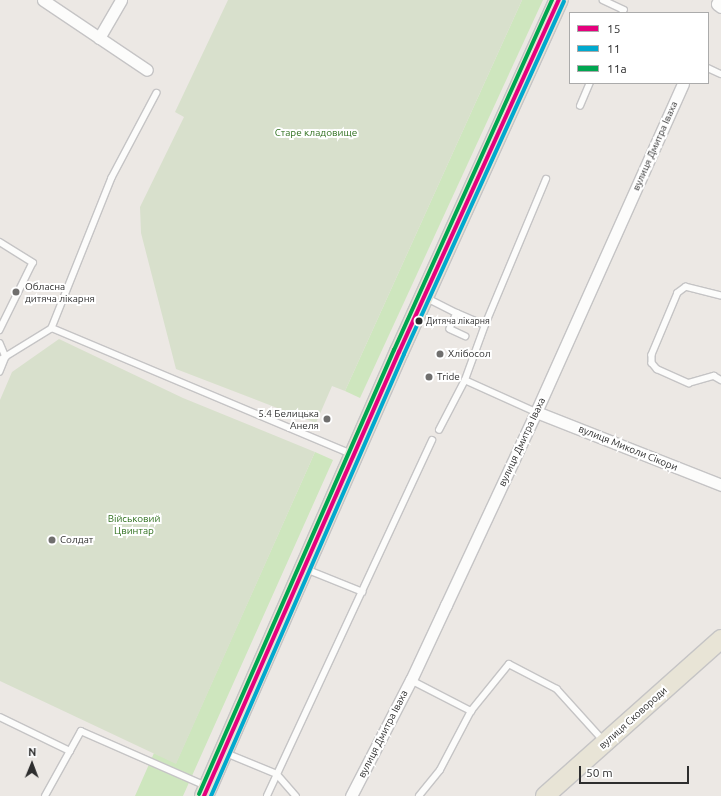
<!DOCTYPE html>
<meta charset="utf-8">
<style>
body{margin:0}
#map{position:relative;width:721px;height:796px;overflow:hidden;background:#ece8e4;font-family:Ubuntu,sans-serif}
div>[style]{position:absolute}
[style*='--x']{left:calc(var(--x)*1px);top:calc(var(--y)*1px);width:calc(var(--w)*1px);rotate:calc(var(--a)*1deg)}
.green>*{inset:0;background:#cee6be}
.cemetery>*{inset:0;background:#d8e0cc}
.roads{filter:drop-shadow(1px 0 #c5c4c5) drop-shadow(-1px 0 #c5c4c5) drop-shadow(0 1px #c5c4c5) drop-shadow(0 -1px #c5c4c5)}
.lane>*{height:5.5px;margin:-2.75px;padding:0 2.75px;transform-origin:2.75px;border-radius:2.75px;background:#fcfcfb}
.street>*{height:11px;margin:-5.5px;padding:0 5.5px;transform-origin:5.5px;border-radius:5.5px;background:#fcfcfb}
.primary>*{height:18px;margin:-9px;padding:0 9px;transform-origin:9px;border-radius:9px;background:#e8e4d6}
.bus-1>*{height:4px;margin:-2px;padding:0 2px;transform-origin:2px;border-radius:2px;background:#e5007d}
.bus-2>*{height:4px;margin:-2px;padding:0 2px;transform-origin:2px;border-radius:2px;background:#00a9ce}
.bus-3>*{height:4px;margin:-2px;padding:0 2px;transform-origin:2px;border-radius:2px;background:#00a651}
.dots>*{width:11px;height:11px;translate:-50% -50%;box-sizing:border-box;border:2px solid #fff;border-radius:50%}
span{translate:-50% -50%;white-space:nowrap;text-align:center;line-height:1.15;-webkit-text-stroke:4px #fff;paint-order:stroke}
.bus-label{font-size:9px;color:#2e2e2e}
.left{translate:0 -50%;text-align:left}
.park-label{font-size:10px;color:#2c6e1b}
.street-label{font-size:10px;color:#2e2e2e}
.poi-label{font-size:10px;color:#2e2e2e}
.right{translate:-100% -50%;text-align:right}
.legend{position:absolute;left:569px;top:12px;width:140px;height:72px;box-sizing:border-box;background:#fff;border:1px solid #ababab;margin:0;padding:5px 7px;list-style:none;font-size:12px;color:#2e2e2e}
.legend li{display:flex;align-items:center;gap:8px;height:20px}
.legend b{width:20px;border:1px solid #ababab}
.north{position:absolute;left:12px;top:744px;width:40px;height:40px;-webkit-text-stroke:3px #fff;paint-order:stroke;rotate:1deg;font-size:11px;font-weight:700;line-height:16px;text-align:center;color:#2e2e2e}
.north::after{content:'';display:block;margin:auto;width:14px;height:18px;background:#2e2e2e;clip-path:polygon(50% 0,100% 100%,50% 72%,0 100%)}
.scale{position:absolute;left:579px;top:766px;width:110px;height:18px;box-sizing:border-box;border:2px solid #2e2e2e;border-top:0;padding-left:5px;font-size:12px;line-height:14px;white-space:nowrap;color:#2e2e2e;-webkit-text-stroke:3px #fff;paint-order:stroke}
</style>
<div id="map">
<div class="green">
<i style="clip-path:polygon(522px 0,543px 0,360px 398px,345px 391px)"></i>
<i style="clip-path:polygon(315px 452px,333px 460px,183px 796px,135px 796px,154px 753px,176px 763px)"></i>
</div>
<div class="cemetery">
<i style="clip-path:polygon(228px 0,522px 0,345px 391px,332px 386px,316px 423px,176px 369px,141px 233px,140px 207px,184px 117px,175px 112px)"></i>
<i style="clip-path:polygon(59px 339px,183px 398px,315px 452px,176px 764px,0 681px,0 400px,12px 372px)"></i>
</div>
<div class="roads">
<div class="lane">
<i style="--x:603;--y:0;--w:23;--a:25"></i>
<i style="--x:624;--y:10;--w:3;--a:108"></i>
<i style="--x:708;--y:68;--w:14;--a:25"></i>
<i style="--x:157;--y:93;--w:96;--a:117.9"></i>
<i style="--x:112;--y:178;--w:162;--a:111.8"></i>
<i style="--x:52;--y:328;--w:325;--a:22.8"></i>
<i style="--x:580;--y:106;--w:25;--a:-67"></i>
<i style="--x:0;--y:242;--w:39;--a:32"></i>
<i style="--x:33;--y:263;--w:75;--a:116.2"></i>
<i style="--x:721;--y:296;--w:36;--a:-166"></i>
<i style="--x:686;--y:287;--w:10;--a:143"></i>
<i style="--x:678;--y:293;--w:67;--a:112.8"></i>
<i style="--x:652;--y:355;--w:8;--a:90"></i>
<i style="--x:652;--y:363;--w:8;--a:50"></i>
<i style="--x:657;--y:369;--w:35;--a:24"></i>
<i style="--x:689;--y:383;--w:26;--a:-16"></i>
<i style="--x:714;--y:376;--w:8;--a:30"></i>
<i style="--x:425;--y:297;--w:36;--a:27"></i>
<i style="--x:457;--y:313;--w:30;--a:23"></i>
<i style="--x:457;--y:313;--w:17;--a:114"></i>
<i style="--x:450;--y:329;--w:17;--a:25"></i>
<i style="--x:0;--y:343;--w:15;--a:67"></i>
<i style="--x:6;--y:357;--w:16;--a:112"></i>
<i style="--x:0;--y:360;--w:61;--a:-31.6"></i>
<i style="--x:465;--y:380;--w:78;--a:24.3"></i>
<i style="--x:439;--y:430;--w:56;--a:-62.5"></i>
<i style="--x:465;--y:380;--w:59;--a:-70"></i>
<i style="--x:485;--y:325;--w:158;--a:-67.3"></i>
<i style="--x:306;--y:569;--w:61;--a:22"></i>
<i style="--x:411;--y:680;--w:68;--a:27.3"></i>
<i style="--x:0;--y:717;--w:78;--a:25.9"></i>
<i style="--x:226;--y:753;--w:55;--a:22.4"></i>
<i style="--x:277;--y:774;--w:29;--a:49"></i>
<i style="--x:45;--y:796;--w:74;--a:-61"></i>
<i style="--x:81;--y:731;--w:137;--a:23.7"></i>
<i style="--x:267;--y:796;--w:392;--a:-65.1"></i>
<i style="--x:419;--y:796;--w:33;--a:-51"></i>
<i style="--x:440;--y:770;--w:67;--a:-62.3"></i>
<i style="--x:471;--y:711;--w:60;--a:-51"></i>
<i style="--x:509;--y:664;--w:54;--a:27.5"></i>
<i style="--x:557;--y:689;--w:70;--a:47.9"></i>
</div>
<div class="street">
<i style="--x:43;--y:0;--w:125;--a:33.9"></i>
<i style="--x:719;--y:0;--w:4;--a:117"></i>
<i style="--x:717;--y:4;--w:5;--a:37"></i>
<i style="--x:99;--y:38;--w:44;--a:-59.9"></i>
<i style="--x:536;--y:412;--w:199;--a:21.5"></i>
<i style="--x:351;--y:796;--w:131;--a:-62.7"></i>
<i style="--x:411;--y:680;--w:83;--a:-65"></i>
<i style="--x:446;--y:605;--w:213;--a:-65"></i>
<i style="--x:536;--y:412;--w:360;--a:-65.9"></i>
</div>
<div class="primary">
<i style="--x:204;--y:796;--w:485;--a:-66.3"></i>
<i style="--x:399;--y:352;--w:387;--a:-65.6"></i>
<i style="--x:545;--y:796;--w:236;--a:-41.7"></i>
</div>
</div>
<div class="bus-1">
<i style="--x:204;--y:796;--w:485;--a:-66.3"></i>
<i style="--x:399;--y:352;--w:387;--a:-65.6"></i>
</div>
<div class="bus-2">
<i style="--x:211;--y:796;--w:482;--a:-66.4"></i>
<i style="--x:404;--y:354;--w:387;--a:-65.6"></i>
</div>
<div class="bus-3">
<i style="--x:199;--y:794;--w:485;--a:-66.3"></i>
<i style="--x:394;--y:350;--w:384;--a:-65.7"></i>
</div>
<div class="dots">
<i style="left:16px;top:292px;background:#706f6e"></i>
<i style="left:419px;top:321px;background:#2e2e2e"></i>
<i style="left:440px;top:354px;background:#706f6e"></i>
<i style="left:429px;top:377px;background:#706f6e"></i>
<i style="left:327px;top:419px;background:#706f6e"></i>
<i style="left:52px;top:540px;background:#706f6e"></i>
</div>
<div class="bus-label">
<span class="left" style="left:426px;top:321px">Дитяча лікарня</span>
</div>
<div class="park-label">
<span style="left:316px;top:133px">Старе кладовище</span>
<span style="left:134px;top:524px">Військовий<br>Цвинтар</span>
</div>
<div class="street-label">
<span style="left:655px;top:146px;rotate:-66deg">вулиця Дмитра Іваха</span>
<span style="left:522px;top:442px;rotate:-65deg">вулиця Дмитра Іваха</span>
<span style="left:628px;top:448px;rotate:22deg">вулиця Миколи Сікори</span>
<span style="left:633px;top:718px;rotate:-42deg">вулиця Сковороди</span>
<span style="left:383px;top:734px;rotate:-63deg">вулиця Дмитра Іваха</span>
</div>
<div class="poi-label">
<span class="left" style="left:25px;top:292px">Обласна<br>дитяча лікарня</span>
<span class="left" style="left:448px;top:354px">Хлібосол</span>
<span class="left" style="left:437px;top:377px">Tride</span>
<span class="right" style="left:319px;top:419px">5.4 Белицька<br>Анеля</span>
<span class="left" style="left:60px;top:540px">Солдат</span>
</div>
<ul class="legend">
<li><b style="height:5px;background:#e5007d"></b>15</li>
<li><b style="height:5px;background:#00a9ce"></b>11</li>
<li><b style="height:5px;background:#00a651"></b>11а</li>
</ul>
<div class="north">N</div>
<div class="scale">50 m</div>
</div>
